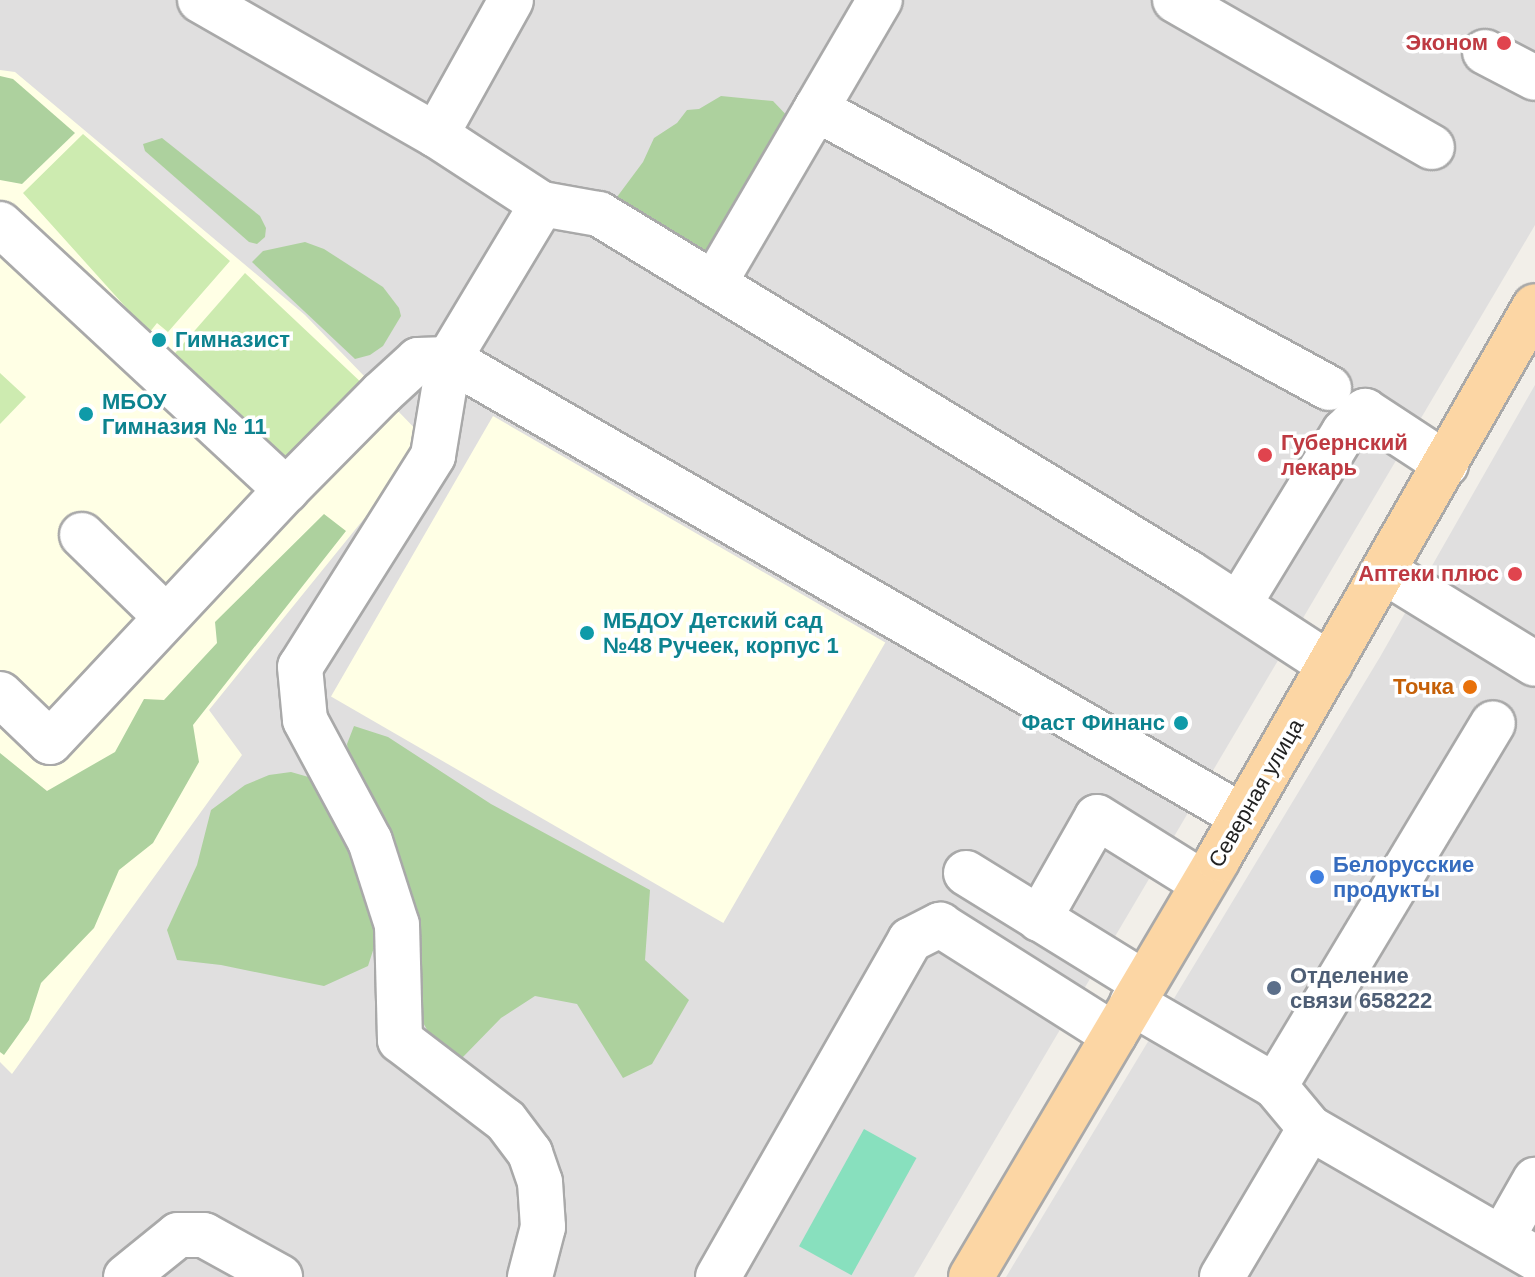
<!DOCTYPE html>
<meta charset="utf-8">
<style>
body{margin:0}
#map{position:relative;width:1535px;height:1277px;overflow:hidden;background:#f2efe9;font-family:Helvetica,sans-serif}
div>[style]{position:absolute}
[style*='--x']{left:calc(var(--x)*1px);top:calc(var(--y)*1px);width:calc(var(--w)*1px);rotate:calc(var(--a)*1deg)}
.residential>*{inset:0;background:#e0dfdf}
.education>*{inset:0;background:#ffffe5;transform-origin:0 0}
.grass>*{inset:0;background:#cdebb0}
.forest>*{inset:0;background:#add19e}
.pitch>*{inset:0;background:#88e0be;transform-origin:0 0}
.roads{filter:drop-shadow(2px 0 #a9a9a9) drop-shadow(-2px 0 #a9a9a9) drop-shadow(0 2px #a9a9a9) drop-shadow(0 -2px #a9a9a9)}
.minor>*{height:44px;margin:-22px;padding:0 22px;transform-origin:22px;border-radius:22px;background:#fff}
.major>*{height:44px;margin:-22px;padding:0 22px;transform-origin:22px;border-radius:22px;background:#fcd6a4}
.dots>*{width:22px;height:22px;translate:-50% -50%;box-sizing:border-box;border:4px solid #fff;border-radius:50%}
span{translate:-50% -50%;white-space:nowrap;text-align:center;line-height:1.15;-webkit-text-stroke:7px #fff;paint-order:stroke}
.health-label{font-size:22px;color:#be3a42;font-weight:700}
.right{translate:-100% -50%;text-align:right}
.left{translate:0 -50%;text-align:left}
.culture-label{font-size:22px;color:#0d838f;font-weight:700}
.food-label{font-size:22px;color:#c56008;font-weight:700}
.street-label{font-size:22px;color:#222}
.shop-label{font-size:22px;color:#366cbe;font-weight:700}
.service-label{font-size:22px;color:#4e5e75;font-weight:700}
</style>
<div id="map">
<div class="residential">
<i style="clip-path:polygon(0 0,1535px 0,1535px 225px,914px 1277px,0 1277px)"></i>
<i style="clip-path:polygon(1535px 385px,1535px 1277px,1006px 1277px,1380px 657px)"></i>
</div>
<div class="education">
<i style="clip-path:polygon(0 70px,15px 72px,305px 315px,427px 441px,209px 710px,242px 755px,12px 1074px,0 1062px)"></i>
<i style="left:493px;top:416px;width:453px;height:324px;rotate:30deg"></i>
</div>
<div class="grass">
<i style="clip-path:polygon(83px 134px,230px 261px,168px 332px,157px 323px,149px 333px,23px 193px)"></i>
<i style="clip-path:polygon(245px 273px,365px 386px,293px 458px,283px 459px,169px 360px)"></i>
<i style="clip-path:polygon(0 373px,26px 397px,0 424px)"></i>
</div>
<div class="forest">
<i style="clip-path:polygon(0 76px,13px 79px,75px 133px,22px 184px,0 180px)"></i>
<i style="clip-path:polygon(721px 96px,773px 101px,793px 122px,709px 264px,623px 211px,617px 197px,643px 162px,654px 138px,677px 123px,687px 110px,699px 109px)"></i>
<i style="clip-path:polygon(162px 138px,260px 216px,266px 228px,265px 237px,257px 244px,249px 242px,145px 151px,143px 144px)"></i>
<i style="clip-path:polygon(305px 242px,324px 249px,383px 287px,399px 308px,401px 316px,383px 346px,370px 355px,355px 359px,252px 262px,263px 251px)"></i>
<i style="clip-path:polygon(324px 514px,346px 531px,193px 725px,199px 762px,153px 843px,119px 870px,94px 928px,41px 983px,29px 1020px,4px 1055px,0 1052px,0 753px,47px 791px,115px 752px,144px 699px,164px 700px,217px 643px,215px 622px)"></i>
<i style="clip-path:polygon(354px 726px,388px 737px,491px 804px,650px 890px,645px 960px,689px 1000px,652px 1064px,623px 1078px,577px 1004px,535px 996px,501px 1018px,462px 1058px,431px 1037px,415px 1008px,408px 951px,411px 891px,390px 857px,351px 770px,347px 744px)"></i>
<i style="clip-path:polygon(291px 772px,319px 780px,348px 832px,379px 932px,368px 966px,324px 986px,221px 965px,177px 960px,167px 930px,197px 865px,211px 810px,245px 785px,269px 775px)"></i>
</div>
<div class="pitch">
<i style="left:864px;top:1129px;width:60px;height:134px;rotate:29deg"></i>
</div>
<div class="roads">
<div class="minor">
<i style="--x:200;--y:0;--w:272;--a:29.8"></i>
<i style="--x:436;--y:135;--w:126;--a:33.1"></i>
<i style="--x:1175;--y:0;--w:296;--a:29.8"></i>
<i style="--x:1485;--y:52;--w:56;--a:27.5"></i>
<i style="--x:816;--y:109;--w:584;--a:28.54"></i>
<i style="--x:436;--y:135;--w:154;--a:-60.9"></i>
<i style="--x:0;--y:224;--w:391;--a:42.9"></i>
<i style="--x:715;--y:282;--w:327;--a:-59.7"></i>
<i style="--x:82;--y:535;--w:117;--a:44.3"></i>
<i style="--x:1384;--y:571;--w:177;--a:31.6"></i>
<i style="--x:1239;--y:604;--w:202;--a:-58.6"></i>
<i style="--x:1344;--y:432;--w:30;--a:-45"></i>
<i style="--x:1365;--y:411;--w:97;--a:33.2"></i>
<i style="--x:0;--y:694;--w:69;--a:43.8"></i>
<i style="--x:50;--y:742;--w:345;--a:-46.9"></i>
<i style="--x:286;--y:490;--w:136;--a:-45.3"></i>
<i style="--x:382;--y:393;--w:49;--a:-42.5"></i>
<i style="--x:418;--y:360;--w:31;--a:-2"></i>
<i style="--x:449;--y:359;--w:98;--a:99.4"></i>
<i style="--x:433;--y:456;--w:249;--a:122.2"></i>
<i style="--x:300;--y:667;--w:53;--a:84.6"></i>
<i style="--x:305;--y:720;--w:137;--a:61.8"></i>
<i style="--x:370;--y:841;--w:88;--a:72.2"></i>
<i style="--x:397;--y:925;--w:115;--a:88.5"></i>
<i style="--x:400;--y:1040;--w:133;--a:37.4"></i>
<i style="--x:506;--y:1121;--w:40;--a:53"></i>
<i style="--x:530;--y:1153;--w:31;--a:71"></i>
<i style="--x:540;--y:1182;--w:45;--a:86.2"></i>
<i style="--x:543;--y:1227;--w:52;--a:104.6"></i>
<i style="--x:1242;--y:816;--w:915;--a:-150.05"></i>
<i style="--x:449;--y:359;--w:181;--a:-59"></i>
<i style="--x:542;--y:204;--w:58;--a:10"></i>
<i style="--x:599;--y:214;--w:691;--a:31.32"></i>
<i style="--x:1189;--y:573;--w:168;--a:33.1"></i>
<i style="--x:966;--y:873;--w:209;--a:31.7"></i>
<i style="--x:1039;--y:919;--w:117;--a:-60.4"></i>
<i style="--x:1097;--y:817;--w:125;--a:31.9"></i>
<i style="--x:1132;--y:1003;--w:165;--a:30.1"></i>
<i style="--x:1275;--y:1086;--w:55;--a:50.2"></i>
<i style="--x:1310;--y:1128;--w:173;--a:120.6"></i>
<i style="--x:1275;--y:1086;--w:423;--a:-59"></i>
<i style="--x:1310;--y:1128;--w:260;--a:30"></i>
<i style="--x:1502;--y:1238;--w:67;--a:-60.4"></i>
<i style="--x:126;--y:1277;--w:67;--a:-38.9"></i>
<i style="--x:178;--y:1235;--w:26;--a:0"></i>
<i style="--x:204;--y:1235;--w:87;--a:28.9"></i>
<i style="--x:718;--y:1277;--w:388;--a:-60.3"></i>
<i style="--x:910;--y:940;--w:34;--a:-27"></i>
<i style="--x:940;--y:925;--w:206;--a:32.3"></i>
</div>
<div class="major">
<i style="--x:971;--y:1277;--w:486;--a:-59.4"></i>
<i style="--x:1218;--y:859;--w:637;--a:-60.18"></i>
</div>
</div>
<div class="dots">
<i style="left:1504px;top:43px;background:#e0444e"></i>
<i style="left:159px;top:340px;background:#0f9aa8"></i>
<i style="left:86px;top:414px;background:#0f9aa8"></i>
<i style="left:1265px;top:455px;background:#e0444e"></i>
<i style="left:1515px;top:574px;background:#e0444e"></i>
<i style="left:587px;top:633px;background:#0f9aa8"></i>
<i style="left:1470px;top:687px;background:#e8710a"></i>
<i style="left:1181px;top:723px;background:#0f9aa8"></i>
<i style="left:1317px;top:877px;background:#3f7fe0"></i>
<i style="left:1274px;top:988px;background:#5c6f8a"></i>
</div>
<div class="health-label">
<span class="right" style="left:1488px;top:43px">Эконом</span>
<span class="left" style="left:1281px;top:455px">Губернский<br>лекарь</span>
<span class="right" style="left:1499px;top:574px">Аптеки плюс</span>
</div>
<div class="culture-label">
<span class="left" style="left:175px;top:340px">Гимназист</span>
<span class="left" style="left:102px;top:414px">МБОУ<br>Гимназия № 11</span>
<span class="left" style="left:603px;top:633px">МБДОУ Детский сад<br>№48 Ручеек, корпус 1</span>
<span class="right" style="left:1165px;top:723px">Фаст Финанс</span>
</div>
<div class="food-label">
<span class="right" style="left:1454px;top:687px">Точка</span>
</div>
<div class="street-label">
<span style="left:1256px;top:793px;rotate:-60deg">Северная улица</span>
</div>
<div class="shop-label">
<span class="left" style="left:1333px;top:877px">Белорусские<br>продукты</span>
</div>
<div class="service-label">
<span class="left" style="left:1290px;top:988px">Отделение<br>связи 658222</span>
</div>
</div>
